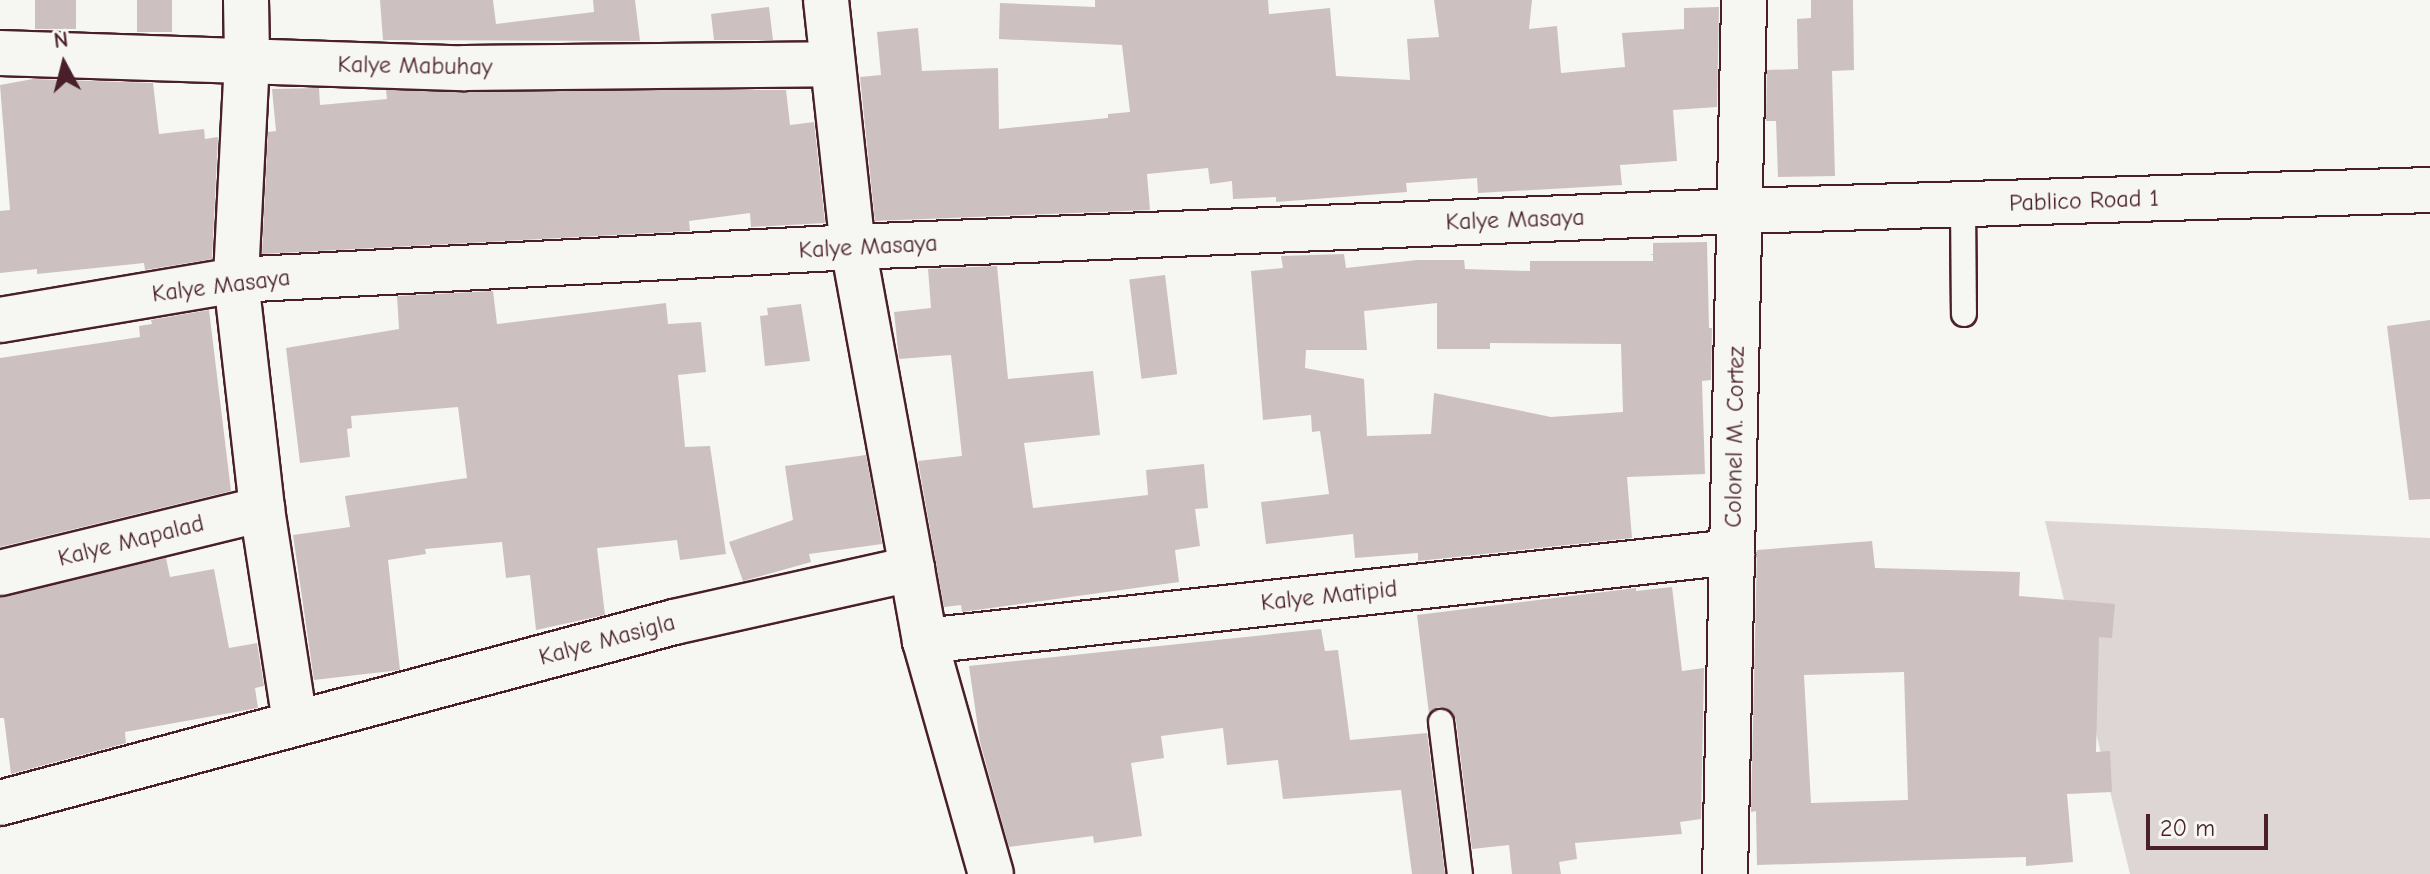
<!DOCTYPE html>
<style>
body{margin:0}
#map{position:relative;width:2430px;height:874px;overflow:hidden;background:#f6f6f2;font-family:"Comic Neue",sans-serif}
div>[style]{position:absolute}
[style*='--x']{left:calc(var(--x)*1px);top:calc(var(--y)*1px);width:calc(var(--w)*1px);rotate:calc(var(--a)*1deg)}
.green>*{inset:0;background:#ddd6d5}
.building>*{inset:0;background:#ccc1c0;transform-origin:0 0}
.roads{filter:drop-shadow(2px 0 #4a1f2b) drop-shadow(-2px 0 #4a1f2b) drop-shadow(0 2px #4a1f2b) drop-shadow(0 -2px #4a1f2b)}
.lane>*{height:24px;margin:-12px;padding:0 12px;transform-origin:12px;border-radius:12px;background:#f6f6f2}
.street>*{height:44px;margin:-22px;padding:0 22px;transform-origin:22px;border-radius:22px;background:#f6f6f2}
span{translate:-50% -50%;white-space:nowrap;text-align:center;line-height:1.15;-webkit-text-stroke:6px #f6f6f2;paint-order:stroke}
.street-label{font-size:24px;color:#4a1f2b}
.north{position:absolute;left:24px;top:24px;width:80px;height:80px;-webkit-text-stroke:6px #f6f6f2;paint-order:stroke;rotate:353deg;font-size:22px;font-weight:700;line-height:32px;text-align:center;color:#4a1f2b}
.north::after{content:'';display:block;margin:auto;width:28px;height:36px;background:#4a1f2b;clip-path:polygon(50% 0,100% 100%,50% 72%,0 100%)}
.scale{position:absolute;left:2146px;top:814px;width:122px;height:36px;box-sizing:border-box;border:4px solid #4a1f2b;border-top:0;padding-left:10px;font-size:24px;line-height:28px;white-space:nowrap;color:#4a1f2b;-webkit-text-stroke:6px #f6f6f2;paint-order:stroke}
</style>
<div id="map">
<div class="green">
<i style="clip-path:polygon(2045px 521px,2430px 538px,2430px 874px,2130px 874px)"></i>
</div>
<div class="building">
<i style="left:35px;top:0;width:41px;height:29px"></i>
<i style="left:137px;top:0;width:35px;height:32px"></i>
<i style="clip-path:polygon(380px 0,493px 0,496px 24px,594px 12px,593px 0,635px 0,640px 41px,383px 40px)"></i>
<i style="clip-path:polygon(1095px 0,1268px 0,1269px 14px,1330px 8px,1336px 76px,1410px 80px,1407px 39px,1439px 37px,1434px 0,1532px 0,1529px 29px,1557px 26px,1561px 73px,1625px 67px,1622px 33px,1684px 29px,1684px 8px,1719px 7px,1717px 107px,1673px 110px,1677px 161px,1620px 165px,1622px 185px,1478px 193px,1477px 178px,1406px 183px,1407px 192px,1276px 202px,1276px 197px,1233px 199px,1232px 181px,1210px 184px,1208px 168px,1147px 174px,1150px 210px,875px 221px,860px 77px,881px 75px,877px 32px,918px 28px,922px 71px,998px 68px,999px 129px,1108px 118px,1108px 114px,1130px 112px,1122px 45px,999px 39px,1000px 3px,1095px 7px)"></i>
<i style="clip-path:polygon(1811px 0,1853px 0,1854px 70px,1832px 71px,1835px 176px,1778px 177px,1776px 121px,1766px 121px,1767px 70px,1798px 69px,1797px 19px,1811px 18px)"></i>
<i style="clip-path:polygon(769px 7px,773px 40px,714px 40px,711px 14px)"></i>
<i style="clip-path:polygon(33px 79px,153px 83px,159px 134px,204px 129px,205px 139px,218px 137px,212px 259px,145px 270px,144px 263px,37px 274px,37px 269px,0 273px,0 211px,10px 210px,0 85px)"></i>
<i style="clip-path:polygon(319px 88px,320px 105px,387px 99px,386px 90px,786px 90px,790px 125px,814px 122px,825px 223px,751px 227px,750px 213px,689px 221px,690px 231px,262px 254px,268px 132px,276px 131px,272px 89px)"></i>
<i style="clip-path:polygon(evenodd,1707px 242px,1709px 328px,1712px 328px,1711px 380px,1702px 381px,1705px 474px,1627px 477px,1632px 538px,1418px 561px,1418px 553px,1355px 558px,1353px 534px,1266px 544px,1261px 502px,1329px 494px,1320px 431px,1312px 432px,1311px 415px,1263px 420px,1251px 271px,1283px 268px,1281px 256px,1344px 254px,1346px 268px,1417px 260px,1464px 260px,1465px 269px,1530px 271px,1530px 261px,1653px 261px,1653px 243px,1707px 242px,1437px 303px,1437px 349px,1490px 349px,1490px 343px,1621px 344px,1623px 412px,1551px 417px,1434px 393px,1431px 434px,1367px 436px,1364px 379px,1305px 368px,1306px 350px,1367px 350px,1364px 311px,1437px 303px)"></i>
<i style="clip-path:polygon(997px 266px,1008px 379px,1093px 371px,1100px 435px,1024px 443px,1033px 508px,1148px 495px,1146px 470px,1204px 464px,1208px 508px,1195px 509px,1200px 546px,1175px 550px,1179px 582px,962px 612px,961px 605px,944px 607px,918px 461px,962px 456px,951px 355px,899px 359px,894px 312px,931px 308px,928px 269px)"></i>
<i style="left:1165px;top:275px;width:100px;height:36px;rotate:83deg"></i>
<i style="clip-path:polygon(493px 291px,497px 324px,666px 303px,668px 324px,701px 322px,706px 372px,678px 375px,685px 447px,710px 446px,726px 554px,680px 560px,677px 540px,597px 548px,605px 615px,536px 630px,530px 575px,506px 578px,502px 542px,425px 549px,426px 554px,388px 560px,400px 670px,314px 680px,293px 535px,350px 527px,345px 496px,467px 478px,458px 407px,351px 416px,352px 428px,347px 429px,350px 457px,300px 463px,286px 348px,399px 329px,397px 296px)"></i>
<i style="clip-path:polygon(801px 304px,810px 361px,765px 366px,760px 316px,768px 315px,767px 308px)"></i>
<i style="clip-path:polygon(209px 310px,231px 491px,0 547px,0 358px,140px 337px,139px 326px,152px 324px,151px 320px)"></i>
<i style="clip-path:polygon(2430px 320px,2430px 499px,2409px 500px,2387px 326px)"></i>
<i style="clip-path:polygon(866px 455px,882px 544px,809px 554px,811px 562px,743px 581px,729px 542px,793px 520px,785px 466px)"></i>
<i style="clip-path:polygon(evenodd,1872px 541px,1875px 568px,2020px 572px,2019px 596px,2115px 604px,2112px 638px,2099px 637px,2096px 752px,2110px 751px,2112px 792px,2067px 794px,2073px 862px,2026px 866px,2026px 857px,1757px 865px,1756px 811px,1751px 812px,1757px 550px,1872px 541px,1904px 672px,1908px 800px,1811px 803px,1804px 675px,1904px 672px)"></i>
<i style="clip-path:polygon(166px 558px,170px 577px,214px 569px,229px 648px,257px 643px,264px 686px,255px 688px,258px 708px,125px 732px,126px 743px,11px 774px,4px 718px,0 718px,0 597px)"></i>
<i style="clip-path:polygon(1672px 587px,1682px 671px,1704px 668px,1701px 819px,1680px 822px,1682px 834px,1575px 843px,1577px 859px,1559px 862px,1561px 874px,1512px 874px,1509px 845px,1472px 849px,1456px 720px,1446px 708px,1438px 707px,1429px 714px,1417px 615px,1636px 588px,1636px 591px)"></i>
<i style="clip-path:polygon(1321px 629px,1325px 651px,1338px 650px,1350px 740px,1427px 733px,1445px 874px,1412px 874px,1401px 790px,1283px 799px,1278px 760px,1227px 765px,1223px 728px,1161px 736px,1164px 758px,1131px 763px,1142px 836px,1094px 843px,1093px 836px,1009px 847px,980px 742px,969px 666px)"></i>
</div>
<div class="roads">
<div class="lane">
<i style="--x:1963;--y:204;--w:110;--a:89.5"></i>
<i style="--x:1441;--y:722;--w:153;--a:82.9"></i>
</div>
<div class="street">
<i style="--x:246;--y:0;--w:60;--a:89"></i>
<i style="--x:247;--y:60;--w:220;--a:92.9"></i>
<i style="--x:236;--y:280;--w:230;--a:83.5"></i>
<i style="--x:262;--y:509;--w:216;--a:81.2"></i>
<i style="--x:826;--y:0;--w:248;--a:83.8"></i>
<i style="--x:853;--y:247;--w:327;--a:79.6"></i>
<i style="--x:0;--y:53;--w:464;--a:1.9"></i>
<i style="--x:464;--y:68;--w:367;--a:-0.6"></i>
<i style="--x:0;--y:320;--w:239;--a:-9.6"></i>
<i style="--x:236;--y:280;--w:618;--a:-3.06"></i>
<i style="--x:853;--y:247;--w:887;--a:-2.33"></i>
<i style="--x:1739;--y:211;--w:691;--a:-1.74"></i>
<i style="--x:0;--y:573;--w:270;--a:-13.7"></i>
<i style="--x:925;--y:641;--w:812;--a:-6.29"></i>
<i style="--x:0;--y:803;--w:698;--a:-15.03"></i>
<i style="--x:674;--y:622;--w:244;--a:-12.6"></i>
<i style="--x:912;--y:569;--w:73;--a:79.8"></i>
<i style="--x:925;--y:641;--w:242;--a:74.2"></i>
<i style="--x:1725;--y:874;--w:874;--a:-88.75"></i>
</div>
</div>
<div class="street-label">
<span style="left:415px;top:66px;rotate:1deg">Kalye Mabuhay</span>
<span style="left:2084px;top:201px;rotate:-2deg">Pablico Road 1</span>
<span style="left:1515px;top:220px;rotate:-2deg">Kalye Masaya</span>
<span style="left:868px;top:247px;rotate:-3deg">Kalye Masaya</span>
<span style="left:221px;top:286px;rotate:-7deg">Kalye Masaya</span>
<span style="left:1735px;top:437px;rotate:-89deg">Colonel M. Cortez</span>
<span style="left:131px;top:541px;rotate:-14deg">Kalye Mapalad</span>
<span style="left:1329px;top:596px;rotate:-6deg">Kalye Matipid</span>
<span style="left:607px;top:640px;rotate:-15deg">Kalye Masigla</span>
</div>
<div class="north">N</div>
<div class="scale">20 m</div>
</div>
